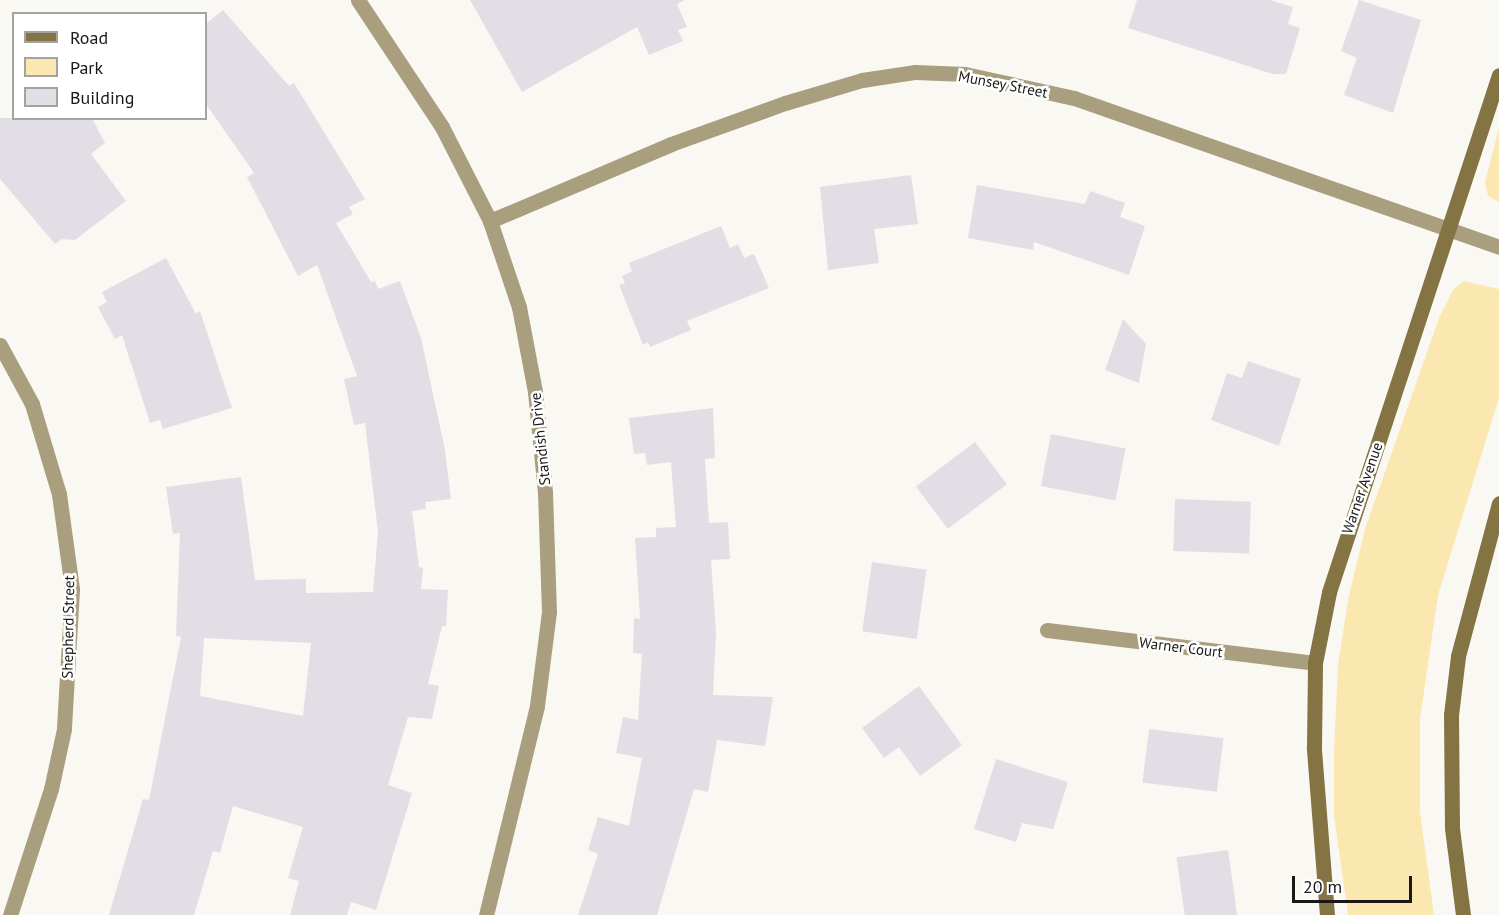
<!DOCTYPE html>
<style>
body{margin:0}
#map{position:relative;width:1499px;height:915px;overflow:hidden;background:#faf8f2;font-family:"PT Sans",sans-serif}
div>[style]{position:absolute}
[style*='--x']{left:calc(var(--x)*1px);top:calc(var(--y)*1px);width:calc(var(--w)*1px);rotate:calc(var(--a)*1deg)}
.green>*{inset:0;background:#fbe8b0}
.building>*{inset:0;background:#e1dfe5;transform-origin:0 0}
.street>*{height:15px;margin:-7.5px;padding:0 7.5px;transform-origin:7.5px;border-radius:7.5px;background:#a99f7f}
.secondary>*{height:15px;margin:-7.5px;padding:0 7.5px;transform-origin:7.5px;border-radius:7.5px;background:#847443}
span{translate:-50% -50%;white-space:nowrap;text-align:center;line-height:1.15;-webkit-text-stroke:5px #fff;paint-order:stroke}
.street-label{font-size:15px;color:#181816}
.legend{position:absolute;left:12px;top:12px;width:195px;height:108px;box-sizing:border-box;background:#fff;border:2px solid #a3a3a2;margin:0;padding:8px 10px;list-style:none;font-size:18px;color:#181816}
.legend li{display:flex;align-items:center;gap:12px;height:30px}
.legend b{width:30px;border:2px solid #a3a3a2}
.scale{position:absolute;left:1292px;top:876px;width:120px;height:27px;box-sizing:border-box;border:3px solid #181816;border-top:0;padding-left:8px;font-size:18px;line-height:21px;white-space:nowrap;color:#181816;-webkit-text-stroke:4px #fff;paint-order:stroke}
</style>
<div id="map">
<div class="green">
<i style="clip-path:polygon(1499px 128px,1499px 202px,1488px 196px,1485px 182px)"></i>
<i style="clip-path:polygon(1464px 281px,1499px 289px,1499px 398px,1438px 595px,1420px 719px,1420px 812px,1434px 915px,1348px 915px,1334px 816px,1334px 752px,1338px 665px,1348px 600px,1365px 529px,1439px 318px,1453px 290px)"></i>
</div>
<div class="building">
<i style="clip-path:polygon(470px 0,685px 0,677px 4px,687px 27px,678px 30px,683px 41px,649px 55px,637px 27px,522px 92px)"></i>
<i style="clip-path:polygon(1137px 0,1270px 0,1293px 7px,1288px 24px,1300px 28px,1286px 74px,1273px 74px,1128px 28px)"></i>
<i style="clip-path:polygon(1359px 0,1421px 20px,1393px 113px,1344px 95px,1357px 58px,1341px 51px)"></i>
<i style="clip-path:polygon(evenodd,223px 10px,289px 86px,294px 83px,365px 199px,349px 207px,353px 214px,336px 223px,371px 282px,375px 281px,378px 289px,400px 281px,421px 338px,445px 450px,451px 499px,425px 502px,426px 509px,412px 511px,419px 567px,423px 568px,421px 589px,448px 590px,446px 626px,442px 626px,428px 684px,439px 686px,432px 719px,408px 717px,388px 785px,412px 793px,376px 910px,351px 902px,347px 915px,290px 915px,299px 881px,288px 878px,303px 827px,233px 806px,220px 853px,213px 851px,194px 915px,109px 915px,143px 799px,149px 800px,181px 637px,176px 636px,180px 533px,173px 534px,166px 487px,241px 477px,255px 580px,306px 579px,306px 593px,373px 592px,378px 532px,365px 423px,354px 425px,344px 379px,357px 376px,317px 265px,298px 276px,247px 177px,254px 173px,206px 104px,206px 24px,223px 10px,204px 638px,311px 643px,303px 716px,200px 696px,204px 638px)"></i>
<i style="clip-path:polygon(0 118px,92px 118px,105px 143px,91px 154px,126px 201px,75px 240px,62px 239px,55px 244px,0 179px)"></i>
<i style="clip-path:polygon(911px 175px,918px 224px,874px 229px,879px 263px,828px 270px,820px 187px)"></i>
<i style="clip-path:polygon(977px 185px,1085px 204px,1090px 191px,1125px 203px,1120px 217px,1145px 226px,1129px 275px,1034px 242px,1033px 250px,968px 238px)"></i>
<i style="clip-path:polygon(721px 226px,730px 248px,738px 244px,744px 258px,754px 254px,769px 288px,687px 321px,691px 330px,650px 347px,648px 342px,643px 345px,619px 285px,625px 283px,622px 276px,632px 271px,629px 263px)"></i>
<i style="clip-path:polygon(166px 258px,196px 314px,200px 311px,232px 408px,163px 429px,160px 420px,150px 423px,122px 335px,115px 339px,98px 307px,107px 302px,102px 292px)"></i>
<i style="clip-path:polygon(1123px 319px,1146px 344px,1139px 383px,1105px 370px)"></i>
<i style="clip-path:polygon(1248px 361px,1301px 379px,1279px 446px,1211px 420px,1227px 373px,1242px 378px)"></i>
<i style="clip-path:polygon(713px 408px,715px 458px,705px 459px,709px 523px,728px 522px,730px 559px,711px 560px,716px 634px,713px 695px,773px 697px,765px 746px,717px 740px,708px 792px,694px 789px,657px 915px,578px 915px,598px 854px,588px 850px,598px 817px,629px 826px,642px 758px,616px 753px,623px 717px,638px 720px,642px 654px,633px 653px,634px 618px,640px 619px,635px 538px,656px 537px,656px 528px,676px 527px,671px 462px,647px 465px,645px 453px,634px 454px,629px 418px)"></i>
<i style="left:1051px;top:434px;width:76px;height:53px;rotate:11deg"></i>
<i style="left:975px;top:442px;width:53px;height:74px;rotate:53deg"></i>
<i style="left:1175px;top:499px;width:76px;height:52px;rotate:2deg"></i>
<i style="left:872px;top:562px;width:55px;height:70px;rotate:8deg"></i>
<i style="clip-path:polygon(919px 686px,962px 745px,920px 776px,899px 747px,884px 758px,862px 728px)"></i>
<i style="left:1149px;top:729px;width:75px;height:54px;rotate:7deg"></i>
<i style="clip-path:polygon(996px 759px,1068px 782px,1053px 829px,1022px 823px,1016px 842px,974px 829px)"></i>
<i style="left:1228px;top:850px;width:66px;height:52px;rotate:82deg"></i>
</div>
<div class="street">
<i style="--x:358;--y:0;--w:152;--a:56.5"></i>
<i style="--x:442;--y:127;--w:106;--a:62.9"></i>
<i style="--x:490;--y:221;--w:91;--a:71.4"></i>
<i style="--x:519;--y:307;--w:86;--a:79.3"></i>
<i style="--x:535;--y:392;--w:100;--a:84.3"></i>
<i style="--x:545;--y:492;--w:120;--a:88.1"></i>
<i style="--x:549;--y:612;--w:95;--a:97.3"></i>
<i style="--x:537;--y:706;--w:215;--a:103.7"></i>
<i style="--x:490;--y:221;--w:197;--a:-23"></i>
<i style="--x:671;--y:144;--w:121;--a:-19.8"></i>
<i style="--x:785;--y:103;--w:80;--a:-16.6"></i>
<i style="--x:862;--y:80;--w:54;--a:-8.6"></i>
<i style="--x:915;--y:72;--w:50;--a:2.3"></i>
<i style="--x:965;--y:74;--w:112;--a:12.4"></i>
<i style="--x:1074;--y:98;--w:450;--a:19.3"></i>
<i style="--x:0;--y:345;--w:67;--a:61.5"></i>
<i style="--x:32;--y:404;--w:94;--a:73.3"></i>
<i style="--x:59;--y:494;--w:96;--a:82.2"></i>
<i style="--x:72;--y:589;--w:140;--a:93.3"></i>
<i style="--x:64;--y:729;--w:61;--a:102.2"></i>
<i style="--x:51;--y:789;--w:133;--a:108"></i>
<i style="--x:1047;--y:630;--w:270;--a:7"></i>
</div>
<div class="secondary">
<i style="--x:1327;--y:915;--w:168;--a:-94.5"></i>
<i style="--x:1314;--y:748;--w:85;--a:-89.3"></i>
<i style="--x:1315;--y:663;--w:72;--a:-78.8"></i>
<i style="--x:1329;--y:592;--w:544;--a:-71.8"></i>
<i style="--x:1463;--y:915;--w:88;--a:-97.2"></i>
<i style="--x:1452;--y:828;--w:113;--a:-90.5"></i>
<i style="--x:1451;--y:715;--w:59;--a:-83.2"></i>
<i style="--x:1458;--y:656;--w:158;--a:-75"></i>
</div>
<div class="street-label">
<span style="left:1003px;top:84px;rotate:11deg">Munsey Street</span>
<span style="left:540px;top:439px;rotate:-96deg">Standish Drive</span>
<span style="left:1362px;top:488px;rotate:-71deg">Warner Avenue</span>
<span style="left:68px;top:627px;rotate:-89deg">Shepherd Street</span>
<span style="left:1181px;top:647px;rotate:7deg">Warner Court</span>
</div>
<ul class="legend">
<li><b style="height:8px;background:#847443"></b>Road</li>
<li><b style="height:16px;background:#fbe8b0"></b>Park</li>
<li><b style="height:16px;background:#e1dfe5"></b>Building</li>
</ul>
<div class="scale">20 m</div>
</div>
